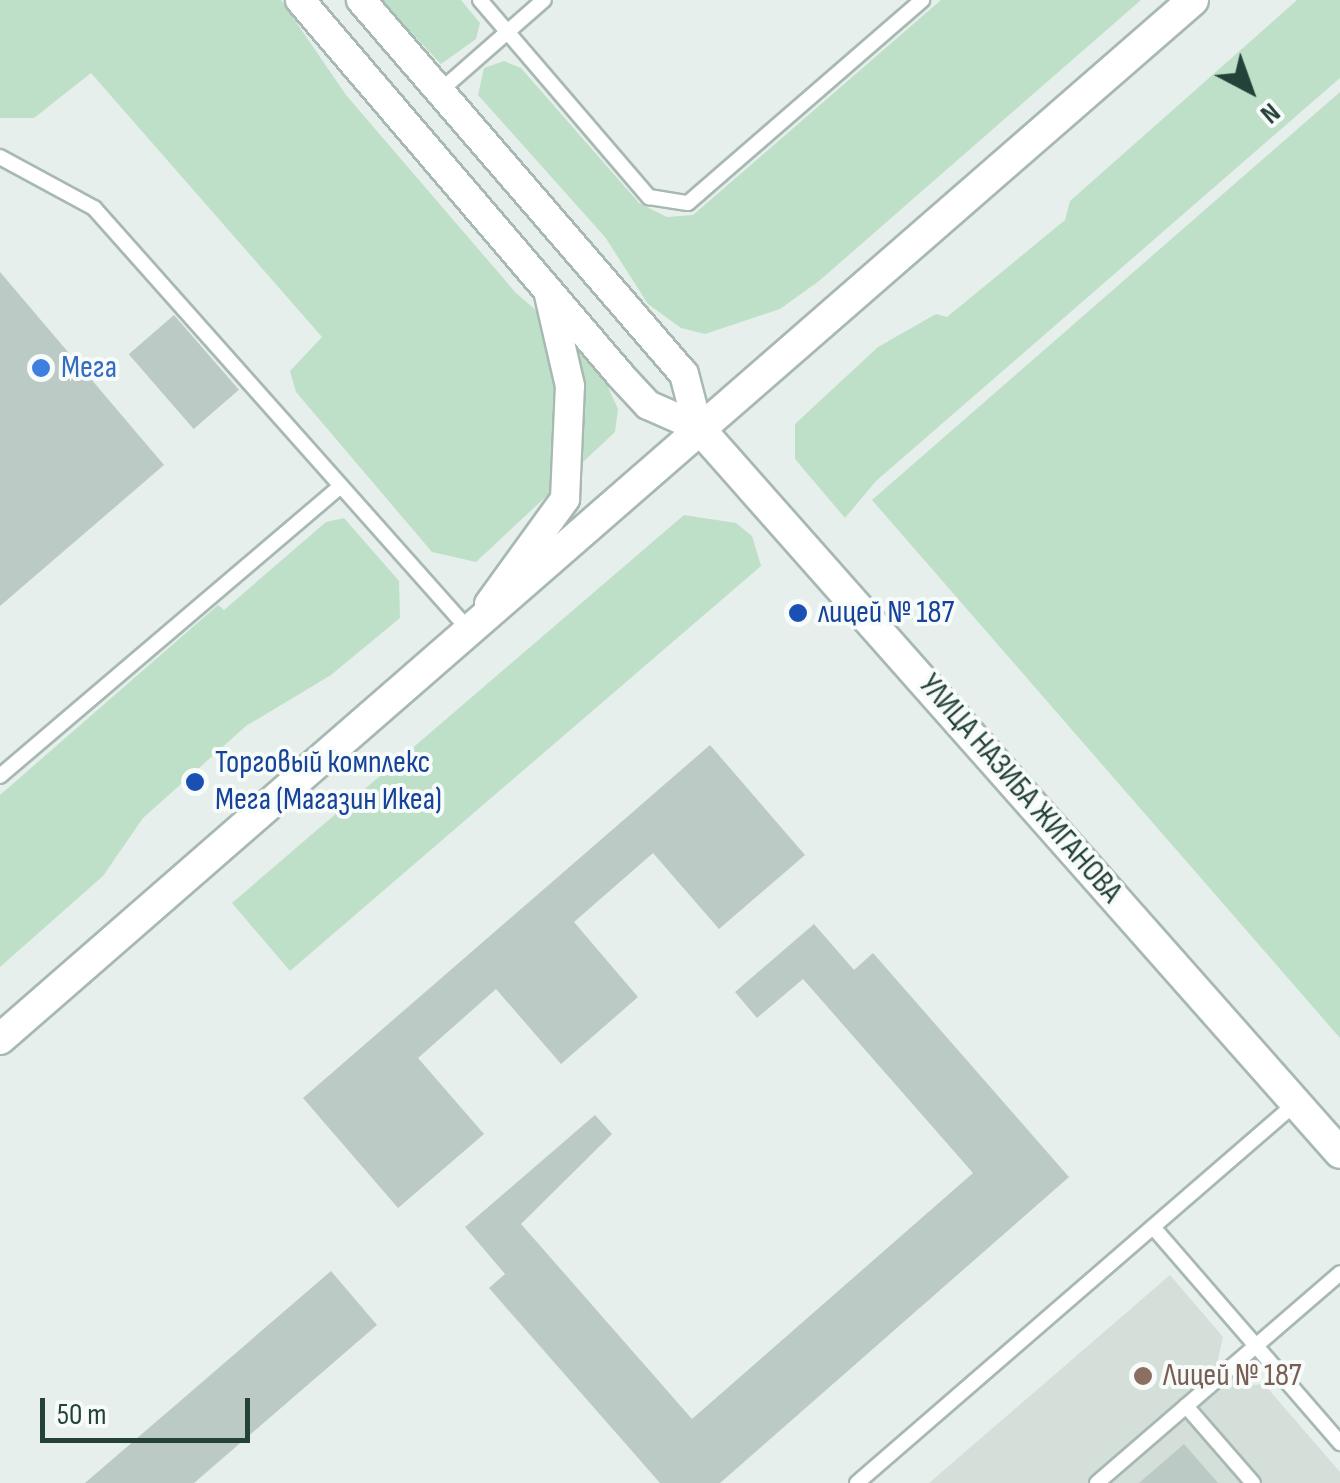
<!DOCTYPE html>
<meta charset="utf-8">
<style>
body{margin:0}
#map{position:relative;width:1340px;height:1483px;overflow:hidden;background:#e6efeb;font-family:"Sofia Sans Condensed",sans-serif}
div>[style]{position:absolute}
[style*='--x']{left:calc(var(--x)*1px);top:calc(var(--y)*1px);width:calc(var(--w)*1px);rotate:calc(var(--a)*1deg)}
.built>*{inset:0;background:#d4dfda}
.green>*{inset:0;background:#bfe0c8}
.building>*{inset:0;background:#bbcac4;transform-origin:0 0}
.roads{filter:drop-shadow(2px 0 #a8b8b2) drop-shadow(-2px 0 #a8b8b2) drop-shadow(0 2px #a8b8b2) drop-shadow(0 -2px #a8b8b2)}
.lane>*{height:14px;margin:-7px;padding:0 7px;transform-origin:7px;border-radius:7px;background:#fff}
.street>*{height:28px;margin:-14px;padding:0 14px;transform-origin:14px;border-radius:14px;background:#fff}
.secondary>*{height:30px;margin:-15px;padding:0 15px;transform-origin:15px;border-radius:15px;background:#fff}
.dots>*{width:28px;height:28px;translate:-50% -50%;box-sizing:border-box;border:5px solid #f7fbf9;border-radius:50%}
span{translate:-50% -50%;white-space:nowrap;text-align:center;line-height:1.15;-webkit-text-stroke:8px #f7fbf9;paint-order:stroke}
.shop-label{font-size:32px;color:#366cbe}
.left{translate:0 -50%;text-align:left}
.transit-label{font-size:32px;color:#164399}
.street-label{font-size:32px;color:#24423a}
.education-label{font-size:32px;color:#785e54}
.north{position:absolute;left:1200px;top:40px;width:100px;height:100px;-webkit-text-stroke:8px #f7fbf9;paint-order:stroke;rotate:139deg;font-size:28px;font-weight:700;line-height:40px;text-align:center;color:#24423a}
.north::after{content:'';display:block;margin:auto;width:35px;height:45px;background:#24423a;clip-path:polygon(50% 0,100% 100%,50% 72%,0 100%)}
.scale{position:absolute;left:40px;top:1398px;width:210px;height:45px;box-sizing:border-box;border:5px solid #24423a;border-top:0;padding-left:12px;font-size:30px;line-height:35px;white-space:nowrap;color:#24423a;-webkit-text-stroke:8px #f7fbf9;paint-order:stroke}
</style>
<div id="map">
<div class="built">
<i style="clip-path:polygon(1170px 1275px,1223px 1337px,1218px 1359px,1241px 1386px,1264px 1384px,1340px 1472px,1340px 1483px,929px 1483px)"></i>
</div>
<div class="green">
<i style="clip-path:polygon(0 0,281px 0,346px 95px,516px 293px,597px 363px,618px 409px,615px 432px,476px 562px,432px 552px,296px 392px,290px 371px,322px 337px,91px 73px,34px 118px,0 118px)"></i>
<i style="clip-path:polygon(380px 0,461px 0,480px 23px,476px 39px,441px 64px)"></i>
<i style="clip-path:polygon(941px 0,1141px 0,819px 281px,780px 309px,705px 334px,681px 328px,648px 304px,605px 237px,478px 95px,484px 68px,504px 61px,521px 68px,639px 203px,667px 217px,693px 215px)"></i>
<i style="clip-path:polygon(1297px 0,1340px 0,1340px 78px,876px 481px,845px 518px,795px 459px,795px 424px,878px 347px,936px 314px,947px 317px,1065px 220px,1070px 201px)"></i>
<i style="clip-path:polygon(1340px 92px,1340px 1038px,872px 500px)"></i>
<i style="clip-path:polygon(684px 515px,736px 523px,752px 536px,761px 566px,290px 971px,232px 903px)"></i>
<i style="clip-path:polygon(344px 518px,399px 581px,400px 618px,331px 675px,246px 726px,143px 818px,103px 876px,0 967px,0 795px,218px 605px,224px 610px,326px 522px)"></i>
</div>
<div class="building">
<i style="clip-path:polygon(0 272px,164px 465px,0 606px)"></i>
<i style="left:174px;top:315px;width:99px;height:60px;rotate:49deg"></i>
<i style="clip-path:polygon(710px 745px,805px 855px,719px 929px,653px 853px,574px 922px,638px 997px,561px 1064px,496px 989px,418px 1058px,484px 1134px,398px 1208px,303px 1098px)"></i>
<i style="clip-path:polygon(814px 924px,854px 970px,873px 953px,1069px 1177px,720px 1483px,660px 1483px,489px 1288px,505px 1274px,465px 1227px,595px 1115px,612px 1134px,521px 1224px,692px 1419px,973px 1173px,803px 979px,757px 1018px,735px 992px)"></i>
<i style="clip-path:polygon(331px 1271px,377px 1325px,194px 1483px,85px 1483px)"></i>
<i style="clip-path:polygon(1184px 1444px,1218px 1483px,1139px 1483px)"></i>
</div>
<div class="roads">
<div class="lane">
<i style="--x:480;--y:0;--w:260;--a:49.4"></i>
<i style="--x:649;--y:197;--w:39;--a:9"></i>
<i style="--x:688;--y:203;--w:310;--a:-40.9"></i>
<i style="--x:440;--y:91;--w:138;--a:-41.2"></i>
<i style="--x:0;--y:157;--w:107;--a:28.5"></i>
<i style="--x:94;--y:208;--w:565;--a:48.37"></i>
<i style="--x:0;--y:776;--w:444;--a:-40.4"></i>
<i style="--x:1153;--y:1227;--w:286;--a:49.1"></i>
<i style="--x:1186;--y:1406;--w:102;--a:49"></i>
<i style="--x:857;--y:1483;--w:581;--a:-40.88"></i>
<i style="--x:1097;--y:1483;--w:321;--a:-40.8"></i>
</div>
<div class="street">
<i style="--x:300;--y:0;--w:493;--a:49.5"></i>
<i style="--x:620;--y:375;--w:41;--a:47"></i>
<i style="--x:648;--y:405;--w:55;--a:23.7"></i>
<i style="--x:361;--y:0;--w:494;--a:49.2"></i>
<i style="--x:684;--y:374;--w:55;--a:75.2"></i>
<i style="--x:489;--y:604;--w:130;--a:-54.1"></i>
<i style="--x:565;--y:499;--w:113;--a:-87.5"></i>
<i style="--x:570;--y:386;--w:93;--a:-103"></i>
</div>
<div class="secondary">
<i style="--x:698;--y:427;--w:969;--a:48.51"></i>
<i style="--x:0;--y:1039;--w:1582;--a:-41.05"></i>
</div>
</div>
<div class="dots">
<i style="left:41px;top:368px;background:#3f7fe0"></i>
<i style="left:798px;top:613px;background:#1a4fb4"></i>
<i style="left:195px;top:782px;background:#1a4fb4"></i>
<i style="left:1143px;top:1376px;background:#8d6e63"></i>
</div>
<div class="shop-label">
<span class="left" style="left:61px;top:368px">Мега</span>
</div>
<div class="transit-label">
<span class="left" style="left:818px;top:613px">лицей № 187</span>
<span class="left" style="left:215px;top:782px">Торговый комплекс<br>Мега (Магазин Икеа)</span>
</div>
<div class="street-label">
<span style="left:1020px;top:789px;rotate:49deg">УЛИЦА НАЗИБА ЖИГАНОВА</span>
</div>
<div class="education-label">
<span class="left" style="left:1163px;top:1376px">Лицей № 187</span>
</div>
<div class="north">N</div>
<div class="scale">50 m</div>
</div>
